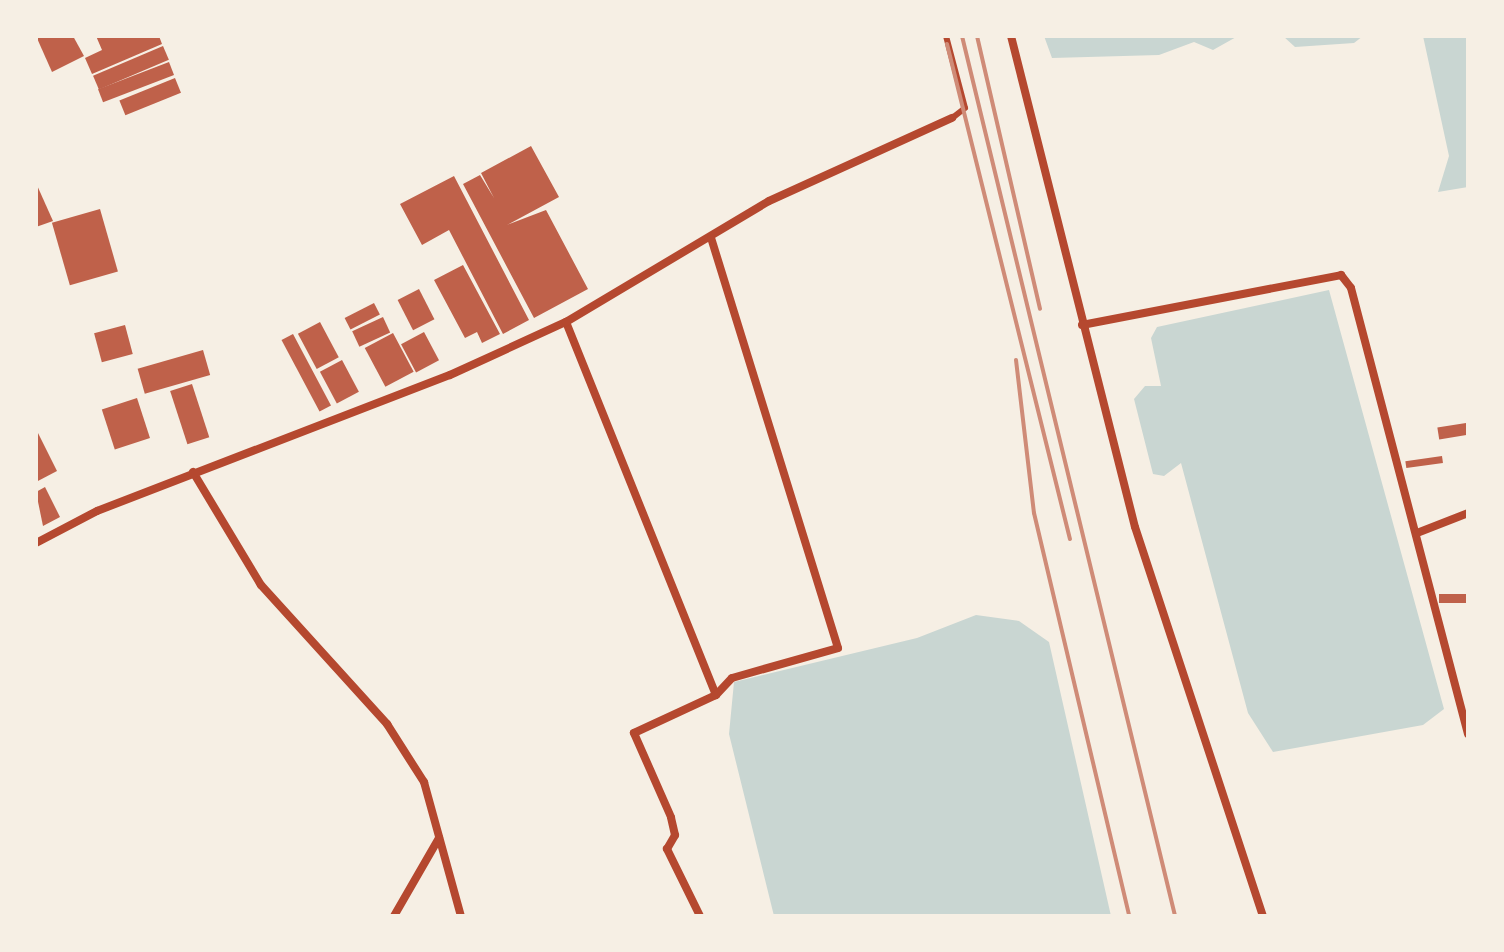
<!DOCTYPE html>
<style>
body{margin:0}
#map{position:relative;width:1504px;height:952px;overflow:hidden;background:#f6efe4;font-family:Figtree,sans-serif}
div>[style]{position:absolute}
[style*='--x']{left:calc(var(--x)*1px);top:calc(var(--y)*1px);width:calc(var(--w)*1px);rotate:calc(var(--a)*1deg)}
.water>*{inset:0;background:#c9d6d2}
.building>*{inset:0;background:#bf614a;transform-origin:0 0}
.pedestrian>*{height:6px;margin:-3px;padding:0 3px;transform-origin:3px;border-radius:3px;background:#b5482f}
.minor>*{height:8px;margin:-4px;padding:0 4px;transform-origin:4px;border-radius:4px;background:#b5482f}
.rail>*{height:4px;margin:-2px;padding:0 2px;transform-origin:2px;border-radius:2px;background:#cf8b77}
span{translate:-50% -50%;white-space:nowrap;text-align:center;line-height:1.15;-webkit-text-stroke:7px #f6efe4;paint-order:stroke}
.frame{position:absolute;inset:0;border:38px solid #f6efe4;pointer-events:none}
</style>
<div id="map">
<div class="water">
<i style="clip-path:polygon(1044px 36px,1238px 36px,1213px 50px,1194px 42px,1159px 55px,1052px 58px)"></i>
<i style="clip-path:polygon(1283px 36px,1363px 36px,1354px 43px,1295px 47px)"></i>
<i style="clip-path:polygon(1423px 36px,1468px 36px,1468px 187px,1438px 192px,1449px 156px)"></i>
<i style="clip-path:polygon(1329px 290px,1444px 709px,1423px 725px,1273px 752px,1248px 713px,1181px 463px,1164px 476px,1153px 474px,1134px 399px,1145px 386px,1161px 386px,1151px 338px,1157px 327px)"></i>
<i style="clip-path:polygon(976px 615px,1019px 621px,1049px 642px,1111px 916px,774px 916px,729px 734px,734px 682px,917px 638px)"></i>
</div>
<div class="building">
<i style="clip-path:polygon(36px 36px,73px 36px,84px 56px,52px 72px)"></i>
<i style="clip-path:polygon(96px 36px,159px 36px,162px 44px,92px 74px,85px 58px,102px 50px)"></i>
<i style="left:163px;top:46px;width:15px;height:76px;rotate:67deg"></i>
<i style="left:169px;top:62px;width:14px;height:76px;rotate:69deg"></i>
<i style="left:175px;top:78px;width:16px;height:60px;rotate:68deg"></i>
<i style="clip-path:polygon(531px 146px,559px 197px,507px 225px,546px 210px,588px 289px,534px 318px,463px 184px,480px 175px,494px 198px,481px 173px)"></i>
<i style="clip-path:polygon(454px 176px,529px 320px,503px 334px,449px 230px,422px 245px,400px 204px)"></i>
<i style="clip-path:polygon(36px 183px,53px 221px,36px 227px)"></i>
<i style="left:100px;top:209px;width:65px;height:50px;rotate:74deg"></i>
<i style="clip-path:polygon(463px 265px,500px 334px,482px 343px,477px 332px,465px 338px,434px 280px)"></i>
<i style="left:419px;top:289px;width:34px;height:24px;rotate:63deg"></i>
<i style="left:374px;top:303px;width:13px;height:33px;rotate:63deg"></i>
<i style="left:383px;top:317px;width:17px;height:34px;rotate:65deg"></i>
<i style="left:320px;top:322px;width:40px;height:25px;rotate:62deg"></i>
<i style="left:125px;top:325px;width:30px;height:32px;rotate:75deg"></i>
<i style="left:424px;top:332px;width:32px;height:26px;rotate:62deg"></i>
<i style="left:393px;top:333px;width:44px;height:32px;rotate:62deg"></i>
<i style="left:293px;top:334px;width:81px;height:13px;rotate:62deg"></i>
<i style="left:203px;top:350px;width:26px;height:68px;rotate:74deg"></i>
<i style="left:342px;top:360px;width:36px;height:25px;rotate:62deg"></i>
<i style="left:192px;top:384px;width:56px;height:23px;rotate:72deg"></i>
<i style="left:137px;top:398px;width:42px;height:37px;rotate:72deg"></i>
<i style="left:1466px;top:423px;width:12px;height:29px;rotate:81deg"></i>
<i style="clip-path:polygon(36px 429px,57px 471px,36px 482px)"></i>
<i style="left:1442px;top:456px;width:7px;height:37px;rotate:82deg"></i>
<i style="clip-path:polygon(45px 487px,60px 517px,43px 526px,36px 492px)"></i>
<i style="left:1468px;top:594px;width:9px;height:29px;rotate:90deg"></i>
</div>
<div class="pedestrian">
<i style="--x:946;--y:36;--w:74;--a:75.2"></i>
<i style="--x:965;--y:108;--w:16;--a:142"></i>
</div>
<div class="minor">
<i style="--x:1011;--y:36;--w:506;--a:75.83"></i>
<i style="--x:1135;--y:527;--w:410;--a:71.8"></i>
<i style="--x:566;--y:322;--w:402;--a:68.1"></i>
<i style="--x:1082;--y:325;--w:264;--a:-10.9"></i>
<i style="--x:1341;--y:275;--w:16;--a:52"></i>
<i style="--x:1351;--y:288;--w:461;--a:75.3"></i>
<i style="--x:193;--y:472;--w:132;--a:59"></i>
<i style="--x:261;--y:585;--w:188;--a:47.8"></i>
<i style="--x:387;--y:724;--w:69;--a:57.5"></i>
<i style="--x:424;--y:782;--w:139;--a:74.6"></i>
<i style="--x:1417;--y:533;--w:55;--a:-21.4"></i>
<i style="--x:36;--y:543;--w:69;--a:-27.7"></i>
<i style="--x:97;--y:511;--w:378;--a:-21.1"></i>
<i style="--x:450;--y:375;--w:128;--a:-24.6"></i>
<i style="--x:566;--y:322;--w:236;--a:-30.8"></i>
<i style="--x:769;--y:201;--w:201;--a:-24.4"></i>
<i style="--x:394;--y:916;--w:90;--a:-60"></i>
<i style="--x:700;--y:916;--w:75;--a:-116.2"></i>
<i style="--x:667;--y:849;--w:16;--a:-60"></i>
<i style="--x:675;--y:835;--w:18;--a:-103"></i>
<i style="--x:671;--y:817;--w:92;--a:-113.8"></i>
<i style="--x:634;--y:733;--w:90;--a:-24.9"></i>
<i style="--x:716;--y:695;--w:23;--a:-47"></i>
<i style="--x:732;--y:678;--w:110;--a:-15.8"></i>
<i style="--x:838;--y:648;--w:429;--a:-107.2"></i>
</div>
<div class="rail">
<i style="--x:962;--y:36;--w:905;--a:76.39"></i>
<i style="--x:977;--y:36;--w:280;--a:77"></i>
<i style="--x:947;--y:44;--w:510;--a:76.05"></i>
<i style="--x:1016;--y:360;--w:154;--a:83.3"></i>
<i style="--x:1034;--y:513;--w:414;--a:76.7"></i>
</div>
<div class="frame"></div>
</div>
